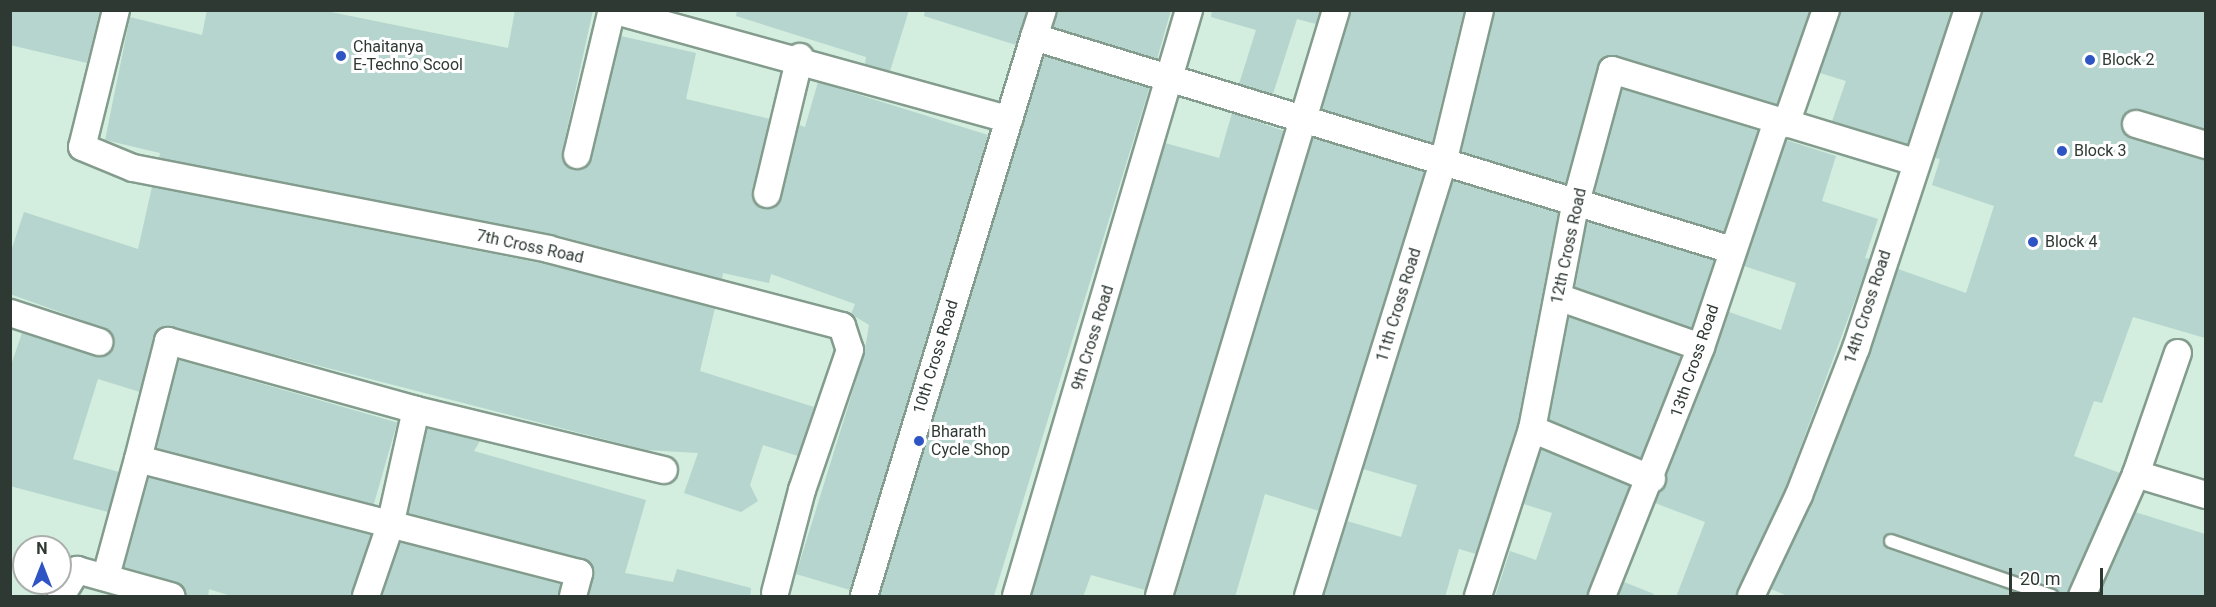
<!DOCTYPE html>
<style>
body{margin:0}
#map{position:relative;width:2216px;height:607px;overflow:hidden;background:#d3edde;font-family:Roboto,sans-serif}
div>[style]{position:absolute}
[style*='--x']{left:calc(var(--x)*1px);top:calc(var(--y)*1px);width:calc(var(--w)*1px);rotate:calc(var(--a)*1deg)}
.building>*{inset:0;background:#b5d5ce;transform-origin:0 0}
.roads{filter:drop-shadow(2px 0 #839c8d) drop-shadow(-2px 0 #839c8d) drop-shadow(0 2px #839c8d) drop-shadow(0 -2px #839c8d)}
.lane>*{height:12px;margin:-6px;padding:0 6px;transform-origin:6px;border-radius:6px;background:#fff}
.street>*{height:26px;margin:-13px;padding:0 13px;transform-origin:13px;border-radius:13px;background:#fff}
.dots>*{width:16px;height:16px;translate:-50% -50%;box-sizing:border-box;border:3px solid #fff;border-radius:50%}
span{translate:-50% -50%;white-space:nowrap;text-align:center;line-height:1.15;-webkit-text-stroke:6px #fff;paint-order:stroke}
.poi-label{font-size:16px;color:#2e3933}
.left{translate:0 -50%;text-align:left}
.street-label{font-size:16px;color:#2e3933}
.frame{position:absolute;inset:0;border:12px solid #2e3933;pointer-events:none}
.north{position:absolute;left:12px;top:535px;width:60px;height:60px;box-sizing:border-box;background:#fff;border:2px solid #abb0ad;border-radius:50%;rotate:0deg;font-size:16px;font-weight:700;line-height:24px;text-align:center;color:#2e3933}
.north::after{content:'';display:block;margin:auto;width:21px;height:27px;background:#2f54c4;clip-path:polygon(50% 0,100% 100%,50% 72%,0 100%)}
.scale{position:absolute;left:2009px;top:568px;width:94px;height:27px;box-sizing:border-box;border:3px solid #2e3933;border-top:0;padding-left:8px;font-size:18px;line-height:21px;white-space:nowrap;color:#2e3933;-webkit-text-stroke:4px #fff;paint-order:stroke}
</style>
<div id="map">
<div class="building">
<i style="clip-path:polygon(10px 10px,100px 10px,87px 63px,10px 45px)"></i>
<i style="clip-path:polygon(207px 10px,321px 10px,508px 48px,515px 10px,593px 10px,562px 152px,566px 165px,581px 169px,591px 159px,621px 36px,696px 53px,686px 99px,770px 119px,752px 191px,764px 209px,781px 198px,799px 125px,805px 127px,818px 82px,988px 135px,850px 590px,796px 574px,864px 355px,869px 325px,851px 314px,855px 304px,771px 274px,769px 283px,723px 273px,722px 279px,552px 234px,159px 158px,160px 153px,105px 140px,130px 17px,202px 35px)"></i>
<i style="clip-path:polygon(737px 10px,909px 10px,890px 71px,865px 64px,866px 57px,736px 16px)"></i>
<i style="clip-path:polygon(925px 10px,1027px 10px,1016px 45px,924px 16px)"></i>
<i style="clip-path:polygon(1058px 10px,1171px 10px,1157px 59px,1053px 27px)"></i>
<i style="clip-path:polygon(1212px 10px,1320px 10px,1316px 24px,1297px 19px,1273px 94px,1239px 84px,1256px 30px,1211px 17px)"></i>
<i style="clip-path:polygon(1351px 10px,1464px 10px,1432px 143px,1322px 109px)"></i>
<i style="clip-path:polygon(1495px 10px,1810px 10px,1777px 105px,1616px 56px,1602px 59px,1566px 184px,1461px 152px)"></i>
<i style="clip-path:polygon(1841px 10px,1952px 10px,1908px 144px,1832px 121px,1846px 81px,1820px 73px)"></i>
<i style="clip-path:polygon(1983px 10px,2205px 10px,2205px 129px,2133px 109px,2121px 127px,2132px 138px,2205px 160px,2205px 338px,2133px 317px,2102px 403px,2094px 401px,2074px 456px,2120px 473px,2067px 597px,1890px 533px,1883px 539px,1888px 549px,2028px 597px,1790px 597px,1771px 589px,1813px 500px,1898px 269px,1966px 293px,1994px 206px,1932px 185px,1940px 159px,1935px 158px)"></i>
<i style="left:1044px;top:56px;width:110px;height:565px;rotate:17deg"></i>
<i style="left:1622px;top:89px;width:142px;height:107px;rotate:17deg"></i>
<i style="clip-path:polygon(1232px 113px,1284px 131px,1145px 590px,1091px 575px,1083px 597px,1031px 597px,1165px 143px,1219px 158px)"></i>
<i style="clip-path:polygon(1313px 138px,1425px 172px,1319px 511px,1265px 494px,1235px 597px,1175px 597px)"></i>
<i style="clip-path:polygon(1786px 140px,1836px 156px,1822px 201px,1878px 219px,1865px 258px,1870px 259px,1785px 489px,1736px 597px,1676px 597px,1705px 522px,1655px 503px,1729px 312px,1781px 330px,1796px 283px,1744px 266px)"></i>
<i style="clip-path:polygon(1453px 181px,1558px 213px,1517px 425px,1476px 554px,1459px 549px,1445px 597px,1324px 597px,1347px 521px,1401px 537px,1417px 485px,1363px 469px)"></i>
<i style="clip-path:polygon(152px 187px,545px 264px,715px 308px,700px 371px,814px 407px,798px 456px,763px 445px,750px 485px,758px 501px,741px 512px,684px 493px,698px 453px,646px 450px,165px 326px,153px 337px,140px 392px,98px 379px,73px 459px,119px 472px,108px 512px,10px 486px,10px 368px,22px 333px,95px 356px,109px 353px,114px 339px,104px 328px,10px 294px,10px 254px,24px 212px,138px 249px)"></i>
<i style="clip-path:polygon(1587px 222px,1714px 260px,1692px 328px,1575px 287px)"></i>
<i style="clip-path:polygon(1569px 317px,1681px 356px,1641px 458px,1549px 420px)"></i>
<i style="left:179px;top:360px;width:227px;height:91px;rotate:16deg"></i>
<i style="clip-path:polygon(427px 428px,480px 441px,474px 451px,646px 500px,625px 573px,673px 582px,677px 569px,751px 588px,750px 597px,588px 597px,594px 570px,583px 559px,408px 513px)"></i>
<i style="clip-path:polygon(1541px 449px,1630px 486px,1587px 597px,1495px 597px,1510px 551px,1536px 560px,1552px 513px,1524px 504px)"></i>
<i style="clip-path:polygon(149px 477px,371px 535px,351px 597px,234px 597px,209px 589px,208px 597px,186px 597px,176px 582px,124px 567px)"></i>
<i style="clip-path:polygon(2135px 512px,2205px 534px,2205px 597px,2098px 597px)"></i>
<i style="clip-path:polygon(400px 542px,561px 584px,558px 597px,382px 597px)"></i>
<i style="clip-path:polygon(1624px 582px,1654px 594px,1654px 597px,1618px 597px)"></i>
</div>
<div class="roads">
<div class="lane">
<i style="--x:1891;--y:541;--w:170;--a:18.9"></i>
</div>
<div class="street">
<i style="--x:116;--y:10;--w:141;--a:103.9"></i>
<i style="--x:82;--y:147;--w:55;--a:22.4"></i>
<i style="--x:133;--y:168;--w:423;--a:11"></i>
<i style="--x:548;--y:249;--w:304;--a:14.7"></i>
<i style="--x:842;--y:326;--w:25;--a:72"></i>
<i style="--x:850;--y:350;--w:148;--a:108.9"></i>
<i style="--x:802;--y:490;--w:106;--a:104.7"></i>
<i style="--x:612;--y:10;--w:412;--a:15.4"></i>
<i style="--x:1034;--y:37;--w:28;--a:-72"></i>
<i style="--x:1786;--y:124;--w:121;--a:-70.7"></i>
<i style="--x:2136;--y:124;--w:73;--a:16.7"></i>
<i style="--x:577;--y:155;--w:146;--a:-76.5"></i>
<i style="--x:767;--y:194;--w:141;--a:-76.5"></i>
<i style="--x:1558;--y:297;--w:151;--a:19.3"></i>
<i style="--x:10;--y:313;--w:94;--a:18"></i>
<i style="--x:1532;--y:429;--w:130;--a:22.6"></i>
<i style="--x:2136;--y:474;--w:73;--a:16.7"></i>
<i style="--x:106;--y:576;--w:121;--a:-74.7"></i>
<i style="--x:61;--y:596;--w:31;--a:-58"></i>
<i style="--x:77;--y:570;--w:98;--a:15.5"></i>
<i style="--x:366;--y:596;--w:74;--a:-71.1"></i>
<i style="--x:390;--y:526;--w:119;--a:-77.4"></i>
<i style="--x:573;--y:596;--w:24;--a:-75"></i>
<i style="--x:579;--y:573;--w:455;--a:-165.5"></i>
<i style="--x:138;--y:459;--w:122;--a:-75.7"></i>
<i style="--x:168;--y:341;--w:257;--a:15.5"></i>
<i style="--x:416;--y:410;--w:255;--a:13.6"></i>
<i style="--x:864;--y:596;--w:584;--a:-73.08"></i>
<i style="--x:1034;--y:37;--w:730;--a:16.97"></i>
<i style="--x:1016;--y:596;--w:611;--a:-73.55"></i>
<i style="--x:1159;--y:596;--w:612;--a:-73.19"></i>
<i style="--x:1308;--y:596;--w:454;--a:-72.7"></i>
<i style="--x:1443;--y:163;--w:157;--a:-76.4"></i>
<i style="--x:1478;--y:596;--w:176;--a:-72.1"></i>
<i style="--x:1532;--y:429;--w:227;--a:-79.1"></i>
<i style="--x:1575;--y:206;--w:141;--a:-74.8"></i>
<i style="--x:1612;--y:70;--w:316;--a:16.9"></i>
<i style="--x:1602;--y:596;--w:268;--a:-68.3"></i>
<i style="--x:1701;--y:347;--w:238;--a:-71.4"></i>
<i style="--x:1751;--y:596;--w:112;--a:-64.6"></i>
<i style="--x:1799;--y:495;--w:158;--a:-68.8"></i>
<i style="--x:1856;--y:348;--w:356;--a:-71.7"></i>
<i style="--x:2082;--y:596;--w:133;--a:-66.1"></i>
<i style="--x:2136;--y:474;--w:128;--a:-70.9"></i>
</div>
</div>
<div class="dots">
<i style="left:341px;top:56px;background:#2f54c4"></i>
<i style="left:2090px;top:60px;background:#2f54c4"></i>
<i style="left:2062px;top:151px;background:#2f54c4"></i>
<i style="left:2033px;top:242px;background:#2f54c4"></i>
<i style="left:919px;top:441px;background:#2f54c4"></i>
</div>
<div class="poi-label">
<span class="left" style="left:353px;top:56px">Chaitanya<br>E-Techno Scool</span>
<span class="left" style="left:2102px;top:60px">Block 2</span>
<span class="left" style="left:2074px;top:151px">Block 3</span>
<span class="left" style="left:2045px;top:242px">Block 4</span>
<span class="left" style="left:931px;top:441px">Bharath<br>Cycle Shop</span>
</div>
<div class="street-label">
<span style="left:1569px;top:246px;rotate:-78deg">12th Cross Road</span>
<span style="left:530px;top:247px;rotate:12deg">7th Cross Road</span>
<span style="left:1399px;top:305px;rotate:-73deg">11th Cross Road</span>
<span style="left:1868px;top:307px;rotate:-72deg">14th Cross Road</span>
<span style="left:1093px;top:338px;rotate:-73deg">9th Cross Road</span>
<span style="left:936px;top:357px;rotate:-73deg">10th Cross Road</span>
<span style="left:1695px;top:361px;rotate:-71deg">13th Cross Road</span>
</div>
<div class="frame"></div>
<div class="north">N</div>
<div class="scale">20 m</div>
</div>
